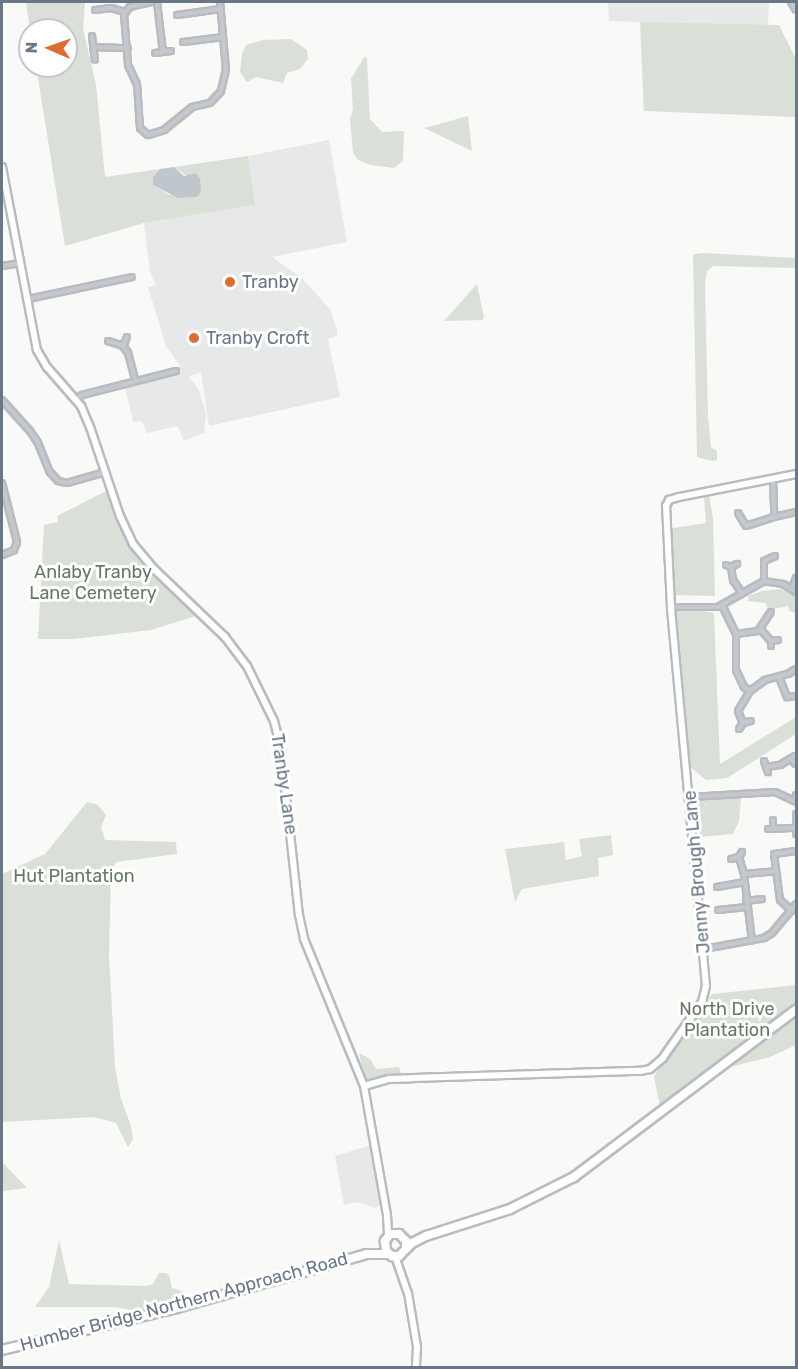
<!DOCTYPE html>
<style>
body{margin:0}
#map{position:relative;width:798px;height:1369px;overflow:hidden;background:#f9f9f7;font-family:Rubik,sans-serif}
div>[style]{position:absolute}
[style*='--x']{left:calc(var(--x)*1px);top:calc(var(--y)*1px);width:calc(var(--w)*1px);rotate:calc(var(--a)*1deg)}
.built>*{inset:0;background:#e7e8e8}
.green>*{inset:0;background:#dae0d8}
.water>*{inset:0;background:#bfc7cd}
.roads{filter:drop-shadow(2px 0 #b8bcc1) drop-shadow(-2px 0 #b8bcc1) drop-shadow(0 2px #b8bcc1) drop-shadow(0 -2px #b8bcc1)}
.street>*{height:4px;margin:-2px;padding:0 2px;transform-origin:2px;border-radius:2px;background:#c5c8cc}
.secondary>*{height:6px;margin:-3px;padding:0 3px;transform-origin:3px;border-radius:3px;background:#fff}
.highway>*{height:8px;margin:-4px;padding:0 4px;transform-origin:4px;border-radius:4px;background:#fff}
.dots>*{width:16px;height:16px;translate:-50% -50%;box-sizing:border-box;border:3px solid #fff;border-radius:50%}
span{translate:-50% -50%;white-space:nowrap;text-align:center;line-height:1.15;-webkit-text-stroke:6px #fff;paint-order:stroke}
.poi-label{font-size:18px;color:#6a7787}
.left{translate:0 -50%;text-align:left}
.park-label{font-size:18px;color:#667964}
.street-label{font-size:18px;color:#6a7787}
.frame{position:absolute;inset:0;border:3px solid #6a7787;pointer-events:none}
.north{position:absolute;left:18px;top:18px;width:60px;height:60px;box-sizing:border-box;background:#fff;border:2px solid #c3c9cf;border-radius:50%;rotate:272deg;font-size:16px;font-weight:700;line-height:24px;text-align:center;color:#6a7787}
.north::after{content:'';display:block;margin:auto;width:21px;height:27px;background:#dc6d34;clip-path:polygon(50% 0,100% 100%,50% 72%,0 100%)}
</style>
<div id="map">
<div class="built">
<i style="clip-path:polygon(608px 2px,769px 2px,768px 26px,609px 21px)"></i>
<i style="clip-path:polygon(329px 140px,347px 242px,272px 257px,302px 278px,330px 309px,337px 330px,337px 336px,328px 339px,340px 397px,209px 426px,201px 372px,189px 377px,199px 390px,206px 413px,204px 433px,184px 441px,178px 426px,147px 433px,142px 421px,133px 422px,124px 382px,180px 366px,166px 346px,148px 287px,156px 285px,150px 272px,144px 223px,254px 205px,248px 156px)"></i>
<i style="clip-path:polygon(371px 1145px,382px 1205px,374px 1208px,358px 1202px,344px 1205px,335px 1156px)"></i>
</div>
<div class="green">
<i style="clip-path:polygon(26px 2px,85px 2px,83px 29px,96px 84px,105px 177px,160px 169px,153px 177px,153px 185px,170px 195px,188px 177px,174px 167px,248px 156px,255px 205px,144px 223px,65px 246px,36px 66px,66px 66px,66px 30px,30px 30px)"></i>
<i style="clip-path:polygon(640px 22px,779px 25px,796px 59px,796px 117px,644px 111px)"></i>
<i style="clip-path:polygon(291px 39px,307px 50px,308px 59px,300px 69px,287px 73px,283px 83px,256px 77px,247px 82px,240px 72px,242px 54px,246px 45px,263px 40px)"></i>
<i style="clip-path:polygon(365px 56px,367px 59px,370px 119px,382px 132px,404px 131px,403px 161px,394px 168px,370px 165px,358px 160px,353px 153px,350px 119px,353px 109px,351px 79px)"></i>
<i style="clip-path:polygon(468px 116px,472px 151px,424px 128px)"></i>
<i style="clip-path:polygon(704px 253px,796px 258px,796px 268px,713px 266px,707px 271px,705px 284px,708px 416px,711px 447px,717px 451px,717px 460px,712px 461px,697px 457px,693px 254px)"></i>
<i style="clip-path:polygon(477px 284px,484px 318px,482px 320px,444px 321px)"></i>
<i style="clip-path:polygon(108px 490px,128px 543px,164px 586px,196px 616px,151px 630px,74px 639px,38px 639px,44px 525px,58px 522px,57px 516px)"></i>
<i style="clip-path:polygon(709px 495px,713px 518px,715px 596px,671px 595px,667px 529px,706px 523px,704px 496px)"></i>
<i style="clip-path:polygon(780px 589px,796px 597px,796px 613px,789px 611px,788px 606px,773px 609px,767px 607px,766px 603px,746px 601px,749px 599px,748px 596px,762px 591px)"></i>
<i style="clip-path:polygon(680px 607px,714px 613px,720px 764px,796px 717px,796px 734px,727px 778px,706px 780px,689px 766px,674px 611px)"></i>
<i style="clip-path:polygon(741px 797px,739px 821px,733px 834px,700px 837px,696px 798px)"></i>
<i style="clip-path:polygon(87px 802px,98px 805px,106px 815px,101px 827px,105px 840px,176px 842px,177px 854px,116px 862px,111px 874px,109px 954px,115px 1067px,121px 1099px,131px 1126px,133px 1139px,128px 1147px,116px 1123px,94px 1117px,2px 1122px,2px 874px,45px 854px)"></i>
<i style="clip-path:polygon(611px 835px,613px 855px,598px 858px,599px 876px,522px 889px,515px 902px,505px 849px,564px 842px,566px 860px,582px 856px,579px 839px)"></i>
<i style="clip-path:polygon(796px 985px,796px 1002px,660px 1107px,654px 1076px,712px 994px)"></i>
<i style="clip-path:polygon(796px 1016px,796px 1045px,770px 1057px,730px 1067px)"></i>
<i style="clip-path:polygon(359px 1053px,371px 1060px,376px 1069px,399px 1067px,402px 1076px,365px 1080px)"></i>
<i style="clip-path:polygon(2px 1162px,27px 1188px,2px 1191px)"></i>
<i style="clip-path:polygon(59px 1240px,69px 1284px,146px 1286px,153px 1284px,159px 1273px,166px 1273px,169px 1275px,172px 1288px,182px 1291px,184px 1301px,128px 1315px,128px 1309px,114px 1307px,35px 1307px,49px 1287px)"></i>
</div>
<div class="water">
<i style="clip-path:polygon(174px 167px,184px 176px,195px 173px,200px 178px,201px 192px,196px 197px,178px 198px,153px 185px,153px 177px,160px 169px)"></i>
</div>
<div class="roads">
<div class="street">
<i style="--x:151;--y:2;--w:22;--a:167"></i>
<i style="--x:130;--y:7;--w:9;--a:131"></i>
<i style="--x:124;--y:14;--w:51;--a:85.5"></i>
<i style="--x:128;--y:65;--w:21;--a:65"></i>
<i style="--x:137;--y:84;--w:44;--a:86.1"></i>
<i style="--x:140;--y:128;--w:11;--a:41"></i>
<i style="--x:148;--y:135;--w:17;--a:-17"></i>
<i style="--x:164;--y:130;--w:36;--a:-39"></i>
<i style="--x:192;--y:107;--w:18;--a:-13"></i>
<i style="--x:210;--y:103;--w:16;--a:-47"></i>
<i style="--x:221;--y:91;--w:22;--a:-77"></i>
<i style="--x:226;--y:70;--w:68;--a:-95"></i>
<i style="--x:157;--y:2;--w:50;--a:83.2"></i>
<i style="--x:791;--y:2;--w:9;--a:58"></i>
<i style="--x:95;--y:10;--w:16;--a:-7"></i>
<i style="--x:111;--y:8;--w:15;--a:16"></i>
<i style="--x:177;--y:15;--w:44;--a:-7.8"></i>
<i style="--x:92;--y:36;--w:24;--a:83"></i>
<i style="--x:183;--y:42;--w:39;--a:-7"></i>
<i style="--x:94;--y:47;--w:34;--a:2"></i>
<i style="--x:155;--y:53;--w:16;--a:-7"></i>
<i style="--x:2;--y:266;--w:18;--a:-9"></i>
<i style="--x:28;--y:299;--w:106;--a:-11.9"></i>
<i style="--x:127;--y:337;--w:10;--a:114"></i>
<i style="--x:123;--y:346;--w:9;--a:54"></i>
<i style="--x:128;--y:353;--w:28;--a:75"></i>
<i style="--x:108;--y:341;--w:16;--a:18"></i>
<i style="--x:77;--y:399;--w:6;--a:-39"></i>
<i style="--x:82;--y:395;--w:97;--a:-14.3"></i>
<i style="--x:2;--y:400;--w:42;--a:47.9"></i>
<i style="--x:30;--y:431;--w:14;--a:56"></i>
<i style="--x:38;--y:443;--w:31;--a:68"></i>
<i style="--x:50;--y:472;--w:12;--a:48"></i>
<i style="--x:58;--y:481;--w:9;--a:13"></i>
<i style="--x:67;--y:483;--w:40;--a:-16"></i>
<i style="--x:773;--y:479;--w:38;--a:88"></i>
<i style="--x:774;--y:517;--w:23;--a:-13"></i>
<i style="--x:2;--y:483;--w:61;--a:75.7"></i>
<i style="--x:17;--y:542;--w:9;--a:111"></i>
<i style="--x:14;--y:550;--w:13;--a:157"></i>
<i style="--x:738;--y:513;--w:15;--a:58"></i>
<i style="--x:746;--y:526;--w:29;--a:-18"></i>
<i style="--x:726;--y:565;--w:5;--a:22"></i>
<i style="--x:731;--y:567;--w:7;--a:-27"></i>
<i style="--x:731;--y:567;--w:13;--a:81"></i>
<i style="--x:733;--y:580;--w:14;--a:56"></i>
<i style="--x:764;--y:581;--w:20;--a:-90"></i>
<i style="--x:764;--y:561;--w:12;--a:-24"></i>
<i style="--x:792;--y:588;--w:11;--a:-68"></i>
<i style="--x:722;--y:605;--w:32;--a:64"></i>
<i style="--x:736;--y:634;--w:36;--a:90"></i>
<i style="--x:736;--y:670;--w:19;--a:65"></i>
<i style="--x:744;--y:687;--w:7;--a:34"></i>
<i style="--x:750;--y:691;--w:19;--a:-36"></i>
<i style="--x:765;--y:680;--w:24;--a:-15"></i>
<i style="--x:788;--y:674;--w:9;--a:-32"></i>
<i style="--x:672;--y:607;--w:46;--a:0"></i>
<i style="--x:718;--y:607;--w:53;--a:-29.5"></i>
<i style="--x:764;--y:581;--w:19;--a:9"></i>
<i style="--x:783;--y:584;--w:15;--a:32"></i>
<i style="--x:761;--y:630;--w:15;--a:48"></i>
<i style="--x:736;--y:634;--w:22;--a:-8"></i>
<i style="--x:758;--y:631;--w:23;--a:-56"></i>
<i style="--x:771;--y:646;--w:5;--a:-90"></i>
<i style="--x:771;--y:641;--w:7;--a:-8"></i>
<i style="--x:779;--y:677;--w:22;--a:68"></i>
<i style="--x:787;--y:697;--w:9;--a:-6"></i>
<i style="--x:743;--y:723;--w:13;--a:-113"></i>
<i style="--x:738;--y:711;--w:23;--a:-59"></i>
<i style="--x:739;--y:729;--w:7;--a:-56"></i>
<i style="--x:743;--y:723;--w:8;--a:-14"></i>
<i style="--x:790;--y:759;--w:6;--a:-31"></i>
<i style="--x:764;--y:761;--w:12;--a:70"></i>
<i style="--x:766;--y:767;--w:14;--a:-8"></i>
<i style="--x:780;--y:765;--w:12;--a:-31"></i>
<i style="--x:790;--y:759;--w:8;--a:40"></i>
<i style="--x:690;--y:797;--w:85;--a:-3.4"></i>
<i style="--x:775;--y:792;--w:23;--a:25"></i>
<i style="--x:795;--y:801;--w:6;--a:-81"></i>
<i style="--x:796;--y:814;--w:20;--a:90"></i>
<i style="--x:768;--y:829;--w:5;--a:0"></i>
<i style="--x:773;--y:829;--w:9;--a:-90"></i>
<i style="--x:773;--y:829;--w:22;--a:-3"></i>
<i style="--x:739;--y:857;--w:18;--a:74"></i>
<i style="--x:744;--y:874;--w:32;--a:-5"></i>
<i style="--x:731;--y:859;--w:8;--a:-14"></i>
<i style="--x:739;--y:857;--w:6;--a:-59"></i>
<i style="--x:744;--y:874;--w:67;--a:83.2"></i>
<i style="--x:717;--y:887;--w:27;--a:-10"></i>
<i style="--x:746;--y:901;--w:16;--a:-7"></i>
<i style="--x:718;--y:910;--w:29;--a:-6"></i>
<i style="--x:792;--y:911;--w:16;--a:-137"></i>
<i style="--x:780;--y:900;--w:46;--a:-97.4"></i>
<i style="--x:774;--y:854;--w:22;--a:-8"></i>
<i style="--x:704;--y:949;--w:61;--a:-10.4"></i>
<i style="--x:764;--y:938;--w:9;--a:-32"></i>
<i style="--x:772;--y:933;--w:38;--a:-50"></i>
</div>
<div class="secondary">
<i style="--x:2;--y:167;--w:186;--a:79.2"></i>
<i style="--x:37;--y:350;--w:20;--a:60"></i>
<i style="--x:47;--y:367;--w:52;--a:48.9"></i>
<i style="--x:81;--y:406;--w:23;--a:67"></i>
<i style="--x:90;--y:427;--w:94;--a:71.4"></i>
<i style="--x:120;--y:516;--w:31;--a:65"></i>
<i style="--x:133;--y:544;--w:31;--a:50"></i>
<i style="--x:153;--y:568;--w:100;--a:43.8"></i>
<i style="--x:225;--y:637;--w:36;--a:53"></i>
<i style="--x:247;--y:666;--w:61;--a:63.9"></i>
<i style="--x:274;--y:721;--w:30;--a:76"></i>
<i style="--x:281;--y:750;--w:166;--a:83.8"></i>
<i style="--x:299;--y:915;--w:25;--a:78"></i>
<i style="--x:304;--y:939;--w:159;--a:67.8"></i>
<i style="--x:364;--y:1086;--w:131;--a:79.9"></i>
<i style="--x:387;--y:1215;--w:21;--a:87"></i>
<i style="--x:364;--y:1086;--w:26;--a:-16"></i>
<i style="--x:389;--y:1079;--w:24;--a:-2"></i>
<i style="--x:413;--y:1078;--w:227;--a:-1.8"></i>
<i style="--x:640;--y:1071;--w:10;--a:-11"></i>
<i style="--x:650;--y:1069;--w:16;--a:-40"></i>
<i style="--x:662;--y:1059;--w:70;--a:-54.9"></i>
<i style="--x:702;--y:1002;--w:16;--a:-76"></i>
<i style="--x:706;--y:986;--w:381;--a:-95.3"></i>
<i style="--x:671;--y:607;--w:101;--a:-92.8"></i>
<i style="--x:666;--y:506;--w:7;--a:-63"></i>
<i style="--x:669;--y:500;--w:10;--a:-17"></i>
<i style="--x:679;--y:497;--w:119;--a:-11.1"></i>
<i style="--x:395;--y:1256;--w:39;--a:71"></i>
<i style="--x:408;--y:1293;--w:55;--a:80.5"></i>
<i style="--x:417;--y:1347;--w:21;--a:93"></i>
</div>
<div class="highway">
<i style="--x:406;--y:1248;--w:7;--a:-90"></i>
<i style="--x:406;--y:1241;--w:10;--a:-135"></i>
<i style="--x:399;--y:1234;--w:9;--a:180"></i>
<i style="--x:390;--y:1234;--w:9;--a:126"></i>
<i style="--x:385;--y:1241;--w:10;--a:84"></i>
<i style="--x:386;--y:1251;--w:8;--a:40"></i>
<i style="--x:392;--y:1256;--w:7;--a:0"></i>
<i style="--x:399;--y:1256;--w:18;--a:-45"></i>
<i style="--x:412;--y:1243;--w:16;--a:-27"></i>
<i style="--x:426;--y:1236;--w:88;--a:-17.8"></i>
<i style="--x:510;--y:1209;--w:72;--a:-26.6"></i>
<i style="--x:574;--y:1177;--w:278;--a:-37"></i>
<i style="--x:2;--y:1350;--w:180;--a:-13.5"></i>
<i style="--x:177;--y:1308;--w:197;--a:-15.9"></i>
<i style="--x:366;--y:1254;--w:22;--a:0"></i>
</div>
</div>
<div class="dots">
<i style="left:230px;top:282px;background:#dc6d34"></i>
<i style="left:194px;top:338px;background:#dc6d34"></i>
</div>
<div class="poi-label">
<span class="left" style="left:242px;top:282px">Tranby</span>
<span class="left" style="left:206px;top:338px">Tranby Croft</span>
</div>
<div class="park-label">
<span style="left:93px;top:583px">Anlaby Tranby<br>Lane Cemetery</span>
<span style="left:74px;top:876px">Hut Plantation</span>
<span style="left:727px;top:1020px">North Drive<br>Plantation</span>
</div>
<div class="street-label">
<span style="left:284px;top:784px;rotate:82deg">Tranby Lane</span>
<span style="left:697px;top:872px;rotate:-95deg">Jenny Brough Lane</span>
<span style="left:184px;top:1302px;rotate:-15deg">Humber Bridge Northern Approach Road</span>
</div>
<div class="frame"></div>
<div class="north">N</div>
</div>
